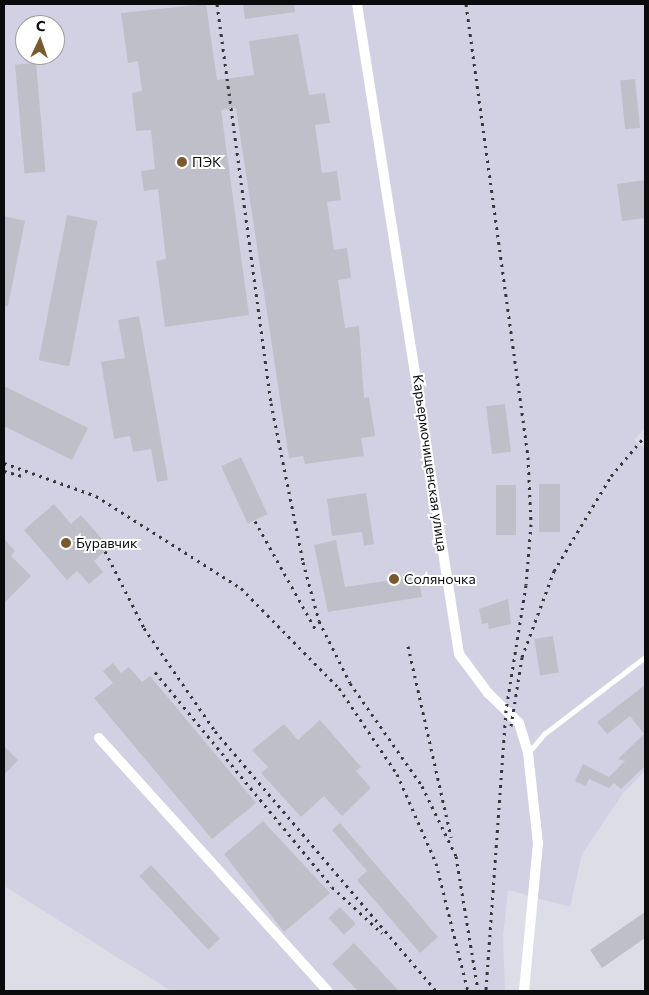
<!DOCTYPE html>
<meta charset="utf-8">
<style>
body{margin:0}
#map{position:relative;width:649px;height:995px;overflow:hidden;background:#dddde8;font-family:Commissioner,sans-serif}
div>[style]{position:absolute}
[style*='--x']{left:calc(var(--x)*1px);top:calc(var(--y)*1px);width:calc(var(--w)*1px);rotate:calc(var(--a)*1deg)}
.built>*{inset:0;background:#d1d1e3}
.building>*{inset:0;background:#bfbfc9;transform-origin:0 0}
.lane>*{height:5px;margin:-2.5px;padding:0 2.5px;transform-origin:2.5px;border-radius:2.5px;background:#fff}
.street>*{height:10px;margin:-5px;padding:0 5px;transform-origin:5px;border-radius:5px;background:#fff}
.rail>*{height:3px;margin-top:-1.5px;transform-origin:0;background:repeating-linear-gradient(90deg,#37373c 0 2.5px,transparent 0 7.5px)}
.dots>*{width:14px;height:14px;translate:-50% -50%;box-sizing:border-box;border:2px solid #fff;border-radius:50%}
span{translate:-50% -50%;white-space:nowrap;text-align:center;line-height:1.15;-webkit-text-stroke:4px #fff;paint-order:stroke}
.poi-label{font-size:14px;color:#0b0b0e}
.left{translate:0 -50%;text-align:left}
.street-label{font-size:14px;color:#0b0b0e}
.frame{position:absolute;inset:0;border:5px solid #0b0b0e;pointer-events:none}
.north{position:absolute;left:15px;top:15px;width:50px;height:50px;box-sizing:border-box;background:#fff;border:1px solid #9d9d9f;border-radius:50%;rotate:3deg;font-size:14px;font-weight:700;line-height:20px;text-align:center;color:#0b0b0e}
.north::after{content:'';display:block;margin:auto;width:18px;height:22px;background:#795a2f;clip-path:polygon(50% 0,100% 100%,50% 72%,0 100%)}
</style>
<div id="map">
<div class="built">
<i style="clip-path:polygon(evenodd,4px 4px,645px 4px,645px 428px,634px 440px,645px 449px,645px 771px,623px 793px,582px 854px,570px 907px,508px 890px,503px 936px,505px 991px,171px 991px,4px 886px,4px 4px,25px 25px,55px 25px,55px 55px,25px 55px,25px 25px)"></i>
</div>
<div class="building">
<i style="clip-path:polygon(206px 4px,217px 80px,254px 75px,249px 41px,298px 34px,309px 95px,325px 93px,330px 123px,315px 125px,322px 173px,337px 171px,341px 200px,327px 202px,334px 250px,347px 248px,351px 278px,338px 280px,345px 328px,359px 326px,364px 398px,369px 397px,375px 436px,361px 438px,364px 456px,305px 464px,303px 456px,289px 458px,236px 108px,221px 110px,249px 315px,165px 327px,156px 261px,166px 259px,158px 189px,144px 191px,141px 171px,155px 169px,151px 130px,136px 131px,132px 93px,142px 91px,138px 61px,128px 63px,121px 13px)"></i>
<i style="clip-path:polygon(243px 4px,294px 4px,295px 12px,245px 19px)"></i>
<i style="left:36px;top:63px;width:109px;height:21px;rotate:85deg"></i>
<i style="left:635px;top:79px;width:49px;height:15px;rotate:84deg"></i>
<i style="clip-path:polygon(645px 180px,645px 218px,622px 221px,617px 184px)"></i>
<i style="left:67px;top:215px;width:31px;height:148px;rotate:11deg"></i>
<i style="clip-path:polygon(4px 216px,25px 221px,8px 306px,4px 306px)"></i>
<i style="clip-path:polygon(139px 316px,168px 480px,157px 482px,151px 449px,133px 452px,130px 436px,114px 439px,101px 362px,125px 358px,118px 320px)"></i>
<i style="clip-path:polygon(4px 386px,88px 428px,72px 460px,4px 426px)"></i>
<i style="left:505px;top:404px;width:48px;height:19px;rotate:83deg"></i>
<i style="left:241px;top:457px;width:63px;height:22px;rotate:65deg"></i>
<i style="left:539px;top:484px;width:21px;height:48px"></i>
<i style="left:516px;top:485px;width:50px;height:20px;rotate:90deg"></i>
<i style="clip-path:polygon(366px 493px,374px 544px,364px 546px,362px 532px,332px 536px,327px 499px)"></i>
<i style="clip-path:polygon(54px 504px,71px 524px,81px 515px,109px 547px,94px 561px,103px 572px,89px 584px,77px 571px,67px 580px,24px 530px)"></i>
<i style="clip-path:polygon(4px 539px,15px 551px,11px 556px,31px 576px,4px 603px)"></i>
<i style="clip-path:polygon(336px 540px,345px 587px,418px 576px,422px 597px,328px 612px,314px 545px)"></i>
<i style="clip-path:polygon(508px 599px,511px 624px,489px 629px,488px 623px,482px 624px,479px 609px)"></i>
<i style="left:553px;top:636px;width:37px;height:19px;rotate:81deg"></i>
<i style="clip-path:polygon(113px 663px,121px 673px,129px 667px,142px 682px,150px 676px,256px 803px,212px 839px,94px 698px,113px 683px,103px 671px)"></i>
<i style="clip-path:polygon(645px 685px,645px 766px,621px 789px,614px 783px,609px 788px,589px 779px,586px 786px,575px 781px,583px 764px,609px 777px,625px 761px,618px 759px,644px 734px,630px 716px,607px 734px,597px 722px)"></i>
<i style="clip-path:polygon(320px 720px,361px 767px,356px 771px,371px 788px,342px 816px,324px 796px,301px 817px,261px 773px,268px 767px,252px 750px,284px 724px,298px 740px)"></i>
<i style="clip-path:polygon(4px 746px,18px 760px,4px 775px)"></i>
<i style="clip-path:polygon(263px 821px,330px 893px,284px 932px,224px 854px)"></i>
<i style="clip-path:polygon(340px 823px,438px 937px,420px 953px,357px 880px,367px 871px,332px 830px)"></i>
<i style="left:151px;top:865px;width:101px;height:16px;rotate:47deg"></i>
<i style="left:340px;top:907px;width:23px;height:16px;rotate:47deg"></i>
<i style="clip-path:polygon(645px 912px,645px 938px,602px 968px,590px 950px)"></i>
<i style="clip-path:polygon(354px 943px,399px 991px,358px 991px,332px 964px)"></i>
</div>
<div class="lane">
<i style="--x:528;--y:753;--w:25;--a:-50"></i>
<i style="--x:544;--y:734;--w:127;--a:-37.3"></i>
</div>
<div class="street">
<i style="--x:357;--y:4;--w:658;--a:81.08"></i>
<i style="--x:459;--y:654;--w:49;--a:53.4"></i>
<i style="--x:488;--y:693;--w:43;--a:44.1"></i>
<i style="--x:519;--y:723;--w:31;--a:73"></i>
<i style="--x:528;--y:753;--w:91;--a:83.7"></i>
<i style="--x:538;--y:843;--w:149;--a:95.4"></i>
<i style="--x:99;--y:738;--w:341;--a:47.9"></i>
</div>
<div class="rail">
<i style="--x:217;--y:4;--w:403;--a:82.3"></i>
<i style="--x:271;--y:403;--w:162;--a:78.6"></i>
<i style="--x:303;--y:562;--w:61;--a:74.8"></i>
<i style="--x:319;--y:621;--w:69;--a:63.4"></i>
<i style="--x:350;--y:683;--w:126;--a:55"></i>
<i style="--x:422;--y:786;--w:78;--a:64.1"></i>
<i style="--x:456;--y:856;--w:137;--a:80.7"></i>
<i style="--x:466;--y:4;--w:457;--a:82.2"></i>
<i style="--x:528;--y:457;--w:67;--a:87.4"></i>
<i style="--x:531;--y:524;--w:61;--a:94.7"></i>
<i style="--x:526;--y:585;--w:127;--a:99.1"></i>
<i style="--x:506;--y:710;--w:282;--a:94.1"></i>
<i style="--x:4;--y:463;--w:98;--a:19.7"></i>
<i style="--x:96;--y:496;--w:172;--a:32.4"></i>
<i style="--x:241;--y:588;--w:140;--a:45.6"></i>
<i style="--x:339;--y:688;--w:104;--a:56"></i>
<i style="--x:397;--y:774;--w:97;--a:66.3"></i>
<i style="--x:436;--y:863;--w:132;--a:76"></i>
<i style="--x:4;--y:471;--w:20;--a:15"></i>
<i style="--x:255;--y:521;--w:125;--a:60.8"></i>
<i style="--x:105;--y:551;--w:86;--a:63.1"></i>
<i style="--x:144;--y:628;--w:125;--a:55.4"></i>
<i style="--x:215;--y:731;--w:341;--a:49.6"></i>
<i style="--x:408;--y:646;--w:196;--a:77.3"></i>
<i style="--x:155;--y:672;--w:278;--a:50.5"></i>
<i style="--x:332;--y:887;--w:68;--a:42.6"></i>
<i style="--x:511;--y:726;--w:70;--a:-80.9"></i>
<i style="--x:522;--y:657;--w:92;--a:-69.6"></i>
<i style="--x:554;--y:571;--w:111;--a:-59"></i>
<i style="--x:611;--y:476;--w:52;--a:-49.6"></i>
</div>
<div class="dots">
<i style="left:182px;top:162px;background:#795a2f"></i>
<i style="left:66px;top:543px;background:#795a2f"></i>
<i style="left:394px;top:579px;background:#795a2f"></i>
</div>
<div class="poi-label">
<span class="left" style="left:192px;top:162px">ПЭК</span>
<span class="left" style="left:76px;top:543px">Буравчик</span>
<span class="left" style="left:404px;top:579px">Соляночка</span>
</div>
<div class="street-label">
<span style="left:430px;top:463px;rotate:82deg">Карьермочищенская улица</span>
</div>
<div class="frame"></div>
<div class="north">С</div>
</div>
